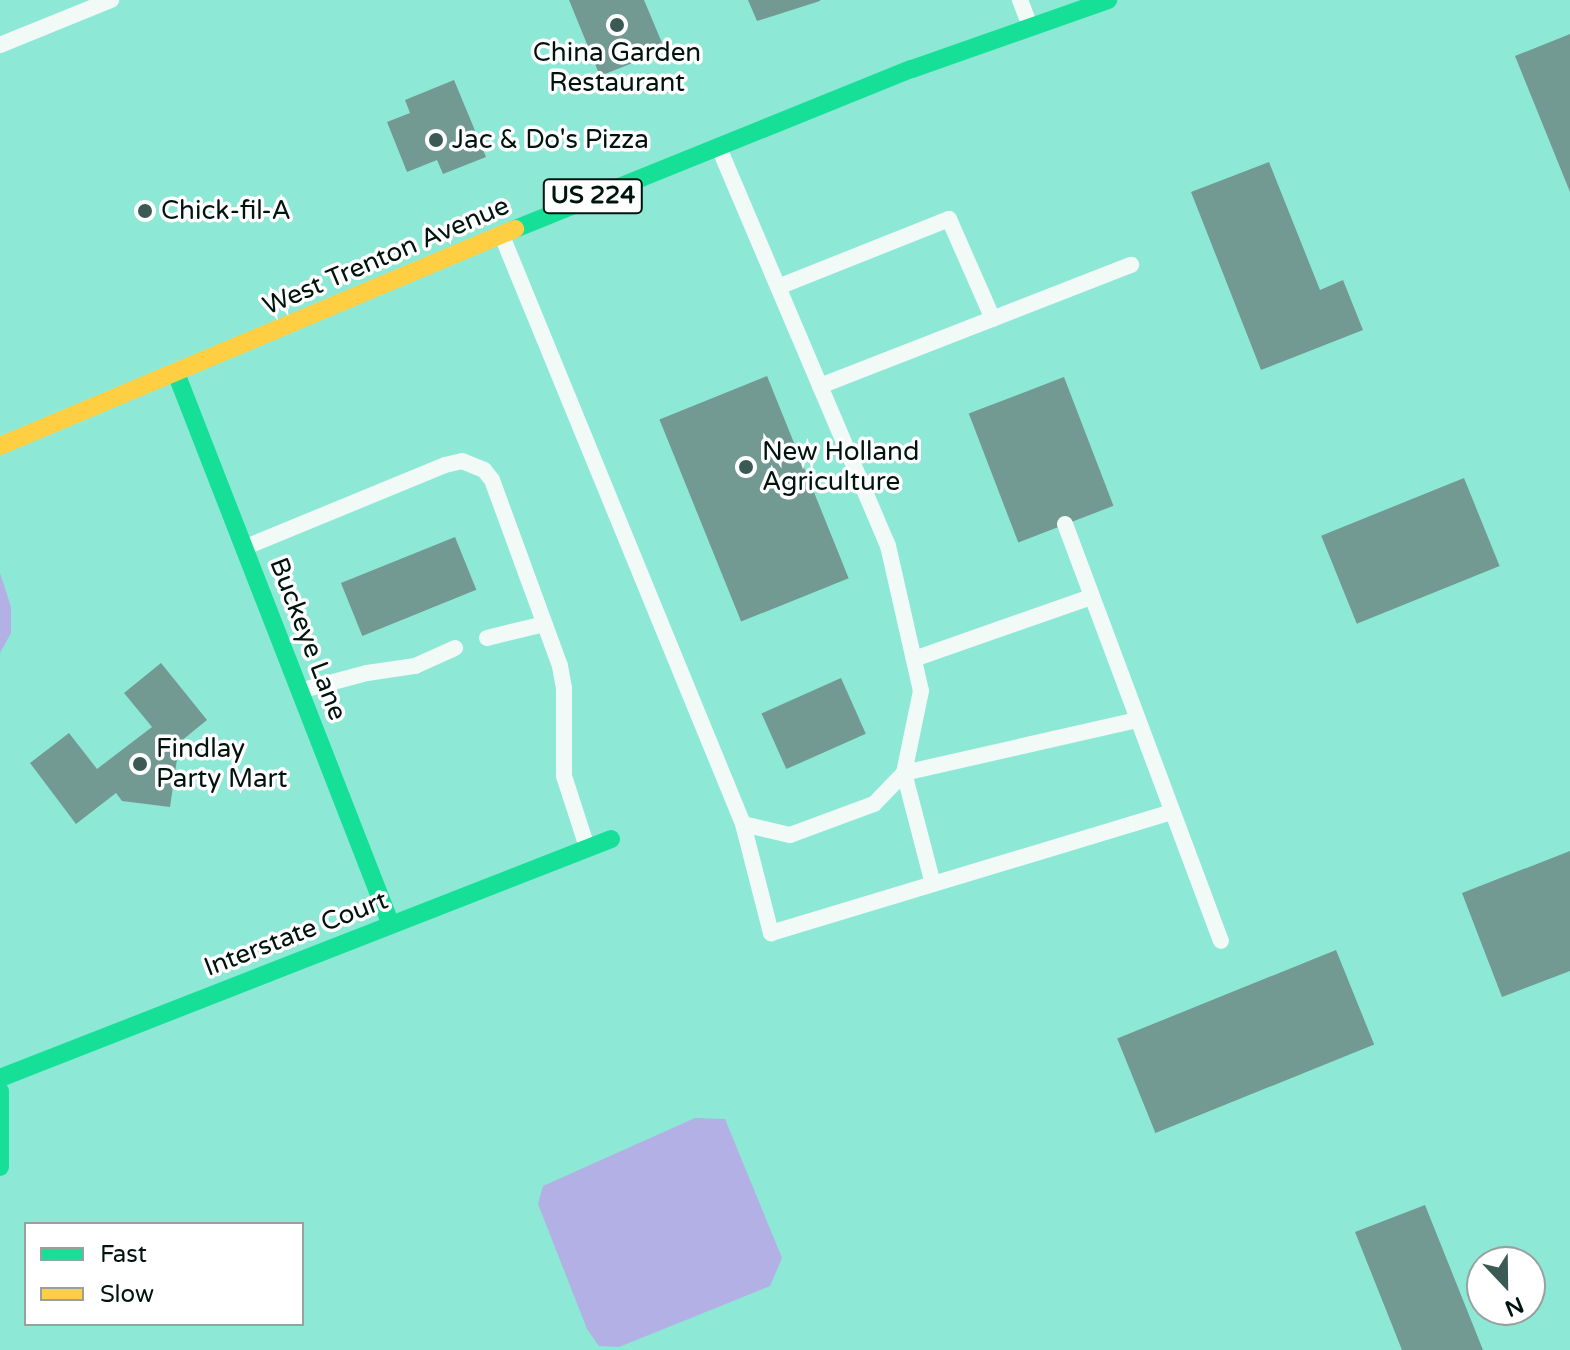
<!DOCTYPE html>
<style>
body{margin:0}
#map{position:relative;width:1570px;height:1350px;overflow:hidden;background:#a5ddd2;font-family:"Varela Round",sans-serif}
div>[style]{position:absolute}
[style*='--x']{left:calc(var(--x)*1px);top:calc(var(--y)*1px);width:calc(var(--w)*1px);rotate:calc(var(--a)*1deg)}
.built>*{inset:0;background:#8ee8d6}
.water>*{inset:0;background:#b2b0e4}
.building>*{inset:0;background:#729a93;transform-origin:0 0}
.lane>*{height:16px;margin:-8px;padding:0 8px;transform-origin:8px;border-radius:8px;background:#f2faf8}
.fast>*{height:18px;margin:-9px;padding:0 9px;transform-origin:9px;border-radius:9px;background:#16e098}
.slow>*{height:18px;margin:-9px;padding:0 9px;transform-origin:9px;border-radius:9px;background:#ffcf43}
.dots>*{width:22px;height:22px;translate:-50% -50%;box-sizing:border-box;border:4px solid #fff;border-radius:50%}
span{translate:-50% -50%;white-space:nowrap;text-align:center;line-height:1.15;-webkit-text-stroke:7px #fff;paint-order:stroke}
.shield-label span{padding:2px 6px;background:#fff;border:2px solid;border-radius:6px;-webkit-text-stroke-width:0}
.shield-label{font-size:24px;color:#00140f;font-weight:700}
.poi-label{font-size:26px;color:#00140f}
.left{translate:0 -50%;text-align:left}
.street-label{font-size:26px;color:#00140f}
.legend{position:absolute;left:24px;top:1222px;width:280px;height:104px;box-sizing:border-box;background:#fff;border:2px solid #99a19f;margin:0;padding:10px 14px;list-style:none;font-size:24px;color:#00140f}
.legend li{display:flex;align-items:center;gap:16px;height:40px}
.legend b{width:40px;border:2px solid #99a19f}
.north{position:absolute;left:1466px;top:1246px;width:80px;height:80px;box-sizing:border-box;background:#fff;border:2px solid #99a19f;border-radius:50%;rotate:158deg;font-size:22px;font-weight:700;line-height:32px;text-align:center;color:#00140f}
.north::after{content:'';display:block;margin:auto;width:28px;height:36px;background:#3a5a53;clip-path:polygon(50% 0,100% 100%,50% 72%,0 100%)}
</style>
<div id="map">
<div class="built">
<i style="clip-path:polygon(evenodd,0 0,1570px 0,1570px 1350px,0 1350px,0 0,26px 1224px,302px 1224px,302px 1324px,26px 1324px,26px 1224px,0 0,1482px 1262px,1530px 1262px,1530px 1310px,1482px 1310px,1482px 1262px)"></i>
</div>
<div class="water">
<i style="clip-path:polygon(0 573px,11px 607px,11px 633px,0 653px)"></i>
<i style="clip-path:polygon(695px 1118px,725px 1119px,782px 1258px,770px 1286px,619px 1347px,599px 1346px,587px 1329px,538px 1204px,543px 1186px)"></i>
</div>
<div class="building">
<i style="clip-path:polygon(569px 0,644px 0,665px 50px,600px 76px)"></i>
<i style="clip-path:polygon(748px 0,820px 0,820px 1px,757px 21px)"></i>
<i style="clip-path:polygon(1570px 34px,1570px 192px,1515px 56px)"></i>
<i style="clip-path:polygon(454px 80px,486px 157px,443px 174px,437px 160px,407px 172px,387px 122px,410px 113px,405px 100px)"></i>
<i style="clip-path:polygon(1269px 162px,1320px 290px,1343px 280px,1363px 330px,1261px 370px,1191px 192px)"></i>
<i style="left:767px;top:376px;width:218px;height:116px;rotate:68deg"></i>
<i style="left:1064px;top:377px;width:138px;height:102px;rotate:69deg"></i>
<i style="left:1464px;top:478px;width:95px;height:154px;rotate:68deg"></i>
<i style="left:455px;top:537px;width:57px;height:123px;rotate:68deg"></i>
<i style="clip-path:polygon(161px 663px,207px 720px,170px 750px,177px 759px,170px 807px,122px 801px,116px 793px,76px 824px,30px 763px,69px 733px,97px 769px,152px 727px,124px 693px)"></i>
<i style="left:841px;top:678px;width:61px;height:87px;rotate:66deg"></i>
<i style="clip-path:polygon(1570px 851px,1570px 971px,1502px 997px,1462px 893px)"></i>
<i style="left:1336px;top:950px;width:102px;height:236px;rotate:68deg"></i>
<i style="clip-path:polygon(1425px 1205px,1483px 1350px,1402px 1350px,1355px 1232px)"></i>
</div>
<div class="lane">
<i style="--x:1020;--y:0;--w:28;--a:69"></i>
<i style="--x:0;--y:45;--w:120;--a:-22.1"></i>
<i style="--x:502;--y:236;--w:635;--a:67.71"></i>
<i style="--x:743;--y:824;--w:48;--a:13.2"></i>
<i style="--x:790;--y:835;--w:90;--a:-20.3"></i>
<i style="--x:874;--y:804;--w:43;--a:-45.9"></i>
<i style="--x:904;--y:773;--w:84;--a:-78.3"></i>
<i style="--x:921;--y:691;--w:149;--a:-102.8"></i>
<i style="--x:888;--y:546;--w:432;--a:-113"></i>
<i style="--x:778;--y:287;--w:184;--a:-21.7"></i>
<i style="--x:949;--y:219;--w:109;--a:66.3"></i>
<i style="--x:820;--y:386;--w:334;--a:-21.3"></i>
<i style="--x:1065;--y:524;--w:445;--a:69.5"></i>
<i style="--x:246;--y:547;--w:215;--a:-22.4"></i>
<i style="--x:445;--y:465;--w:17;--a:-13"></i>
<i style="--x:462;--y:461;--w:24;--a:22"></i>
<i style="--x:484;--y:470;--w:13;--a:51"></i>
<i style="--x:492;--y:480;--w:198;--a:69.9"></i>
<i style="--x:560;--y:666;--w:22;--a:80"></i>
<i style="--x:564;--y:688;--w:88;--a:90"></i>
<i style="--x:564;--y:776;--w:75;--a:72.1"></i>
<i style="--x:487;--y:638;--w:59;--a:-13.8"></i>
<i style="--x:914;--y:659;--w:188;--a:-19.3"></i>
<i style="--x:303;--y:690;--w:66;--a:-14.9"></i>
<i style="--x:367;--y:673;--w:49;--a:-8.3"></i>
<i style="--x:415;--y:666;--w:44;--a:-24.2"></i>
<i style="--x:743;--y:824;--w:113;--a:75.6"></i>
<i style="--x:771;--y:933;--w:419;--a:-16.8"></i>
<i style="--x:933;--y:884;--w:115;--a:-104.6"></i>
<i style="--x:904;--y:773;--w:239;--a:-12.8"></i>
</div>
<div class="fast">
<i style="--x:515;--y:229;--w:428;--a:-22"></i>
<i style="--x:912;--y:69;--w:208;--a:-19.4"></i>
<i style="--x:176;--y:373;--w:592;--a:68.72"></i>
<i style="--x:0;--y:1078;--w:656;--a:-21.36"></i>
<i style="--x:0;--y:1091;--w:76;--a:90"></i>
</div>
<div class="slow">
<i style="--x:0;--y:446;--w:559;--a:-22.85"></i>
</div>
<div class="dots">
<i style="left:617px;top:25px;background:#3a5a53"></i>
<i style="left:436px;top:140px;background:#3a5a53"></i>
<i style="left:145px;top:211px;background:#3a5a53"></i>
<i style="left:746px;top:467px;background:#3a5a53"></i>
<i style="left:140px;top:764px;background:#3a5a53"></i>
</div>
<div class="shield-label">
<span style="left:593px;top:196px">US 224</span>
</div>
<div class="poi-label">
<span style="left:617px;top:68px">China Garden<br>Restaurant</span>
<span class="left" style="left:452px;top:140px">Jac &amp; Do's Pizza</span>
<span class="left" style="left:161px;top:211px">Chick-fil-A</span>
<span class="left" style="left:762px;top:467px">New Holland<br>Agriculture</span>
<span class="left" style="left:156px;top:764px">Findlay<br>Party Mart</span>
</div>
<div class="street-label">
<span style="left:386px;top:256px;rotate:-23deg">West Trenton Avenue</span>
<span style="left:308px;top:639px;rotate:69deg">Buckeye Lane</span>
<span style="left:296px;top:934px;rotate:-21deg">Interstate Court</span>
</div>
<ul class="legend">
<li><b style="height:10px;background:#16e098"></b>Fast</li>
<li><b style="height:10px;background:#ffcf43"></b>Slow</li>
</ul>
<div class="north">N</div>
</div>
